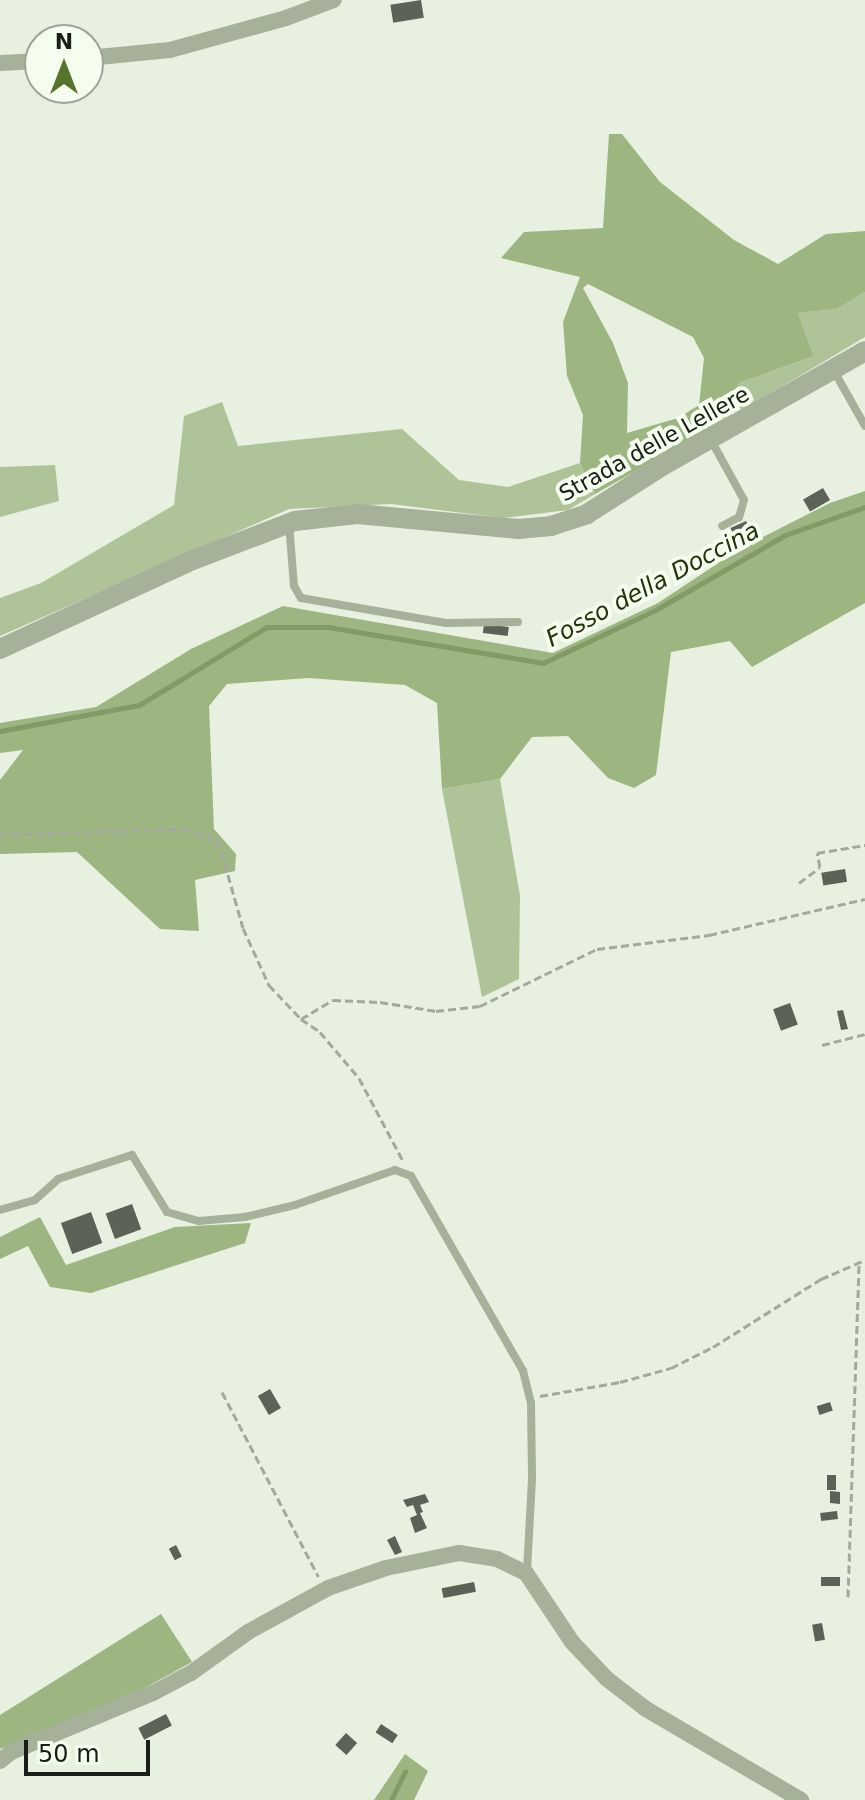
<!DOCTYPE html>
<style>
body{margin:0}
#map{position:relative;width:865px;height:1800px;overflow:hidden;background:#e8f0e0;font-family:"DejaVu Sans",sans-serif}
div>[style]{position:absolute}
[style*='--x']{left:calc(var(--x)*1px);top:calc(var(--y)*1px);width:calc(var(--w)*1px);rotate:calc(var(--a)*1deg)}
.green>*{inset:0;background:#aec398}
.forest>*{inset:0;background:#9db681}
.stream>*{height:5px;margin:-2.5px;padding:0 2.5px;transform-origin:2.5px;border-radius:2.5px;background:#829a66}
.building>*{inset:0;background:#5c6255;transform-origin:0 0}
.path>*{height:3px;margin-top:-1.5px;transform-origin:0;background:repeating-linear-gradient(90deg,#a3a99d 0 8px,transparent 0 12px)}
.service>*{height:8px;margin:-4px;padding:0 4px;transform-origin:4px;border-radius:4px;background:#a6b19a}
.minor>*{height:16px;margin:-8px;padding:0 8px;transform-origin:8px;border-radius:8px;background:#a6b19a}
.tertiary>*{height:20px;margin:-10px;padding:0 10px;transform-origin:10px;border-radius:10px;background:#a6b19a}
span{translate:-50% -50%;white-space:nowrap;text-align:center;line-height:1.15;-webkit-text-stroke:8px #f5fdee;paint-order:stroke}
.street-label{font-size:22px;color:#1b1e18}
.water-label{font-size:24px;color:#24330c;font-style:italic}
.north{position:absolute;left:24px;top:24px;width:80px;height:80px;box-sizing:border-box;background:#f5fdee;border:2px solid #9ea498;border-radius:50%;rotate:0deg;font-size:22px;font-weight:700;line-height:32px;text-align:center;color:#1b1e18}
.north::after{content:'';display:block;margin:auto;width:28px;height:36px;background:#56752b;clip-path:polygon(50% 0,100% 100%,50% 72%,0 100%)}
.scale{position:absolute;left:24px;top:1740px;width:126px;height:36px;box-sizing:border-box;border:4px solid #1b1e18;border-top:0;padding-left:10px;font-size:24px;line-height:28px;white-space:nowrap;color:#1b1e18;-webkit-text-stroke:6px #f5fdee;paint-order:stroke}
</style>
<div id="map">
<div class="green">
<i style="clip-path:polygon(865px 292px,865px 337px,719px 424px,739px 383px,814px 356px,798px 313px,837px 309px)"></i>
<i style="clip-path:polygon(222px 402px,238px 446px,402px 429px,459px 480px,508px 487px,580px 463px,595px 494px,568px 510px,503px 518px,391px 504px,289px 509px,0 636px,0 598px,41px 583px,174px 505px,184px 416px)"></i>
<i style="clip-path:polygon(55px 465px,59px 501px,0 517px,0 467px)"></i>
<i style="clip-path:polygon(500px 779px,520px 896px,519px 979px,482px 997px,442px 789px)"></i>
</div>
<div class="forest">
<i style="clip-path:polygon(evenodd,609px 134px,622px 134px,660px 182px,734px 240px,778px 264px,826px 234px,865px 231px,865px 292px,837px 309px,798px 313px,814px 356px,739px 383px,719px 424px,595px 494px,580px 463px,583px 415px,567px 376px,563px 322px,580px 277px,501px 258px,524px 232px,603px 228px,609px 134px,588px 284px,693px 337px,704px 358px,699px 405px,678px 418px,627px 433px,628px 383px,613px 343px,583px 288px,588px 284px)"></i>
<i style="clip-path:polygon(865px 491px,865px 603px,752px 667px,730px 641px,671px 652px,656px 775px,634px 788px,608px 778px,568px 736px,532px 737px,500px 779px,442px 789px,437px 703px,405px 685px,308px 678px,227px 684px,209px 706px,214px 829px,236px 854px,235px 871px,195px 880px,199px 931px,160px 929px,77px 852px,0 854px,0 780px,23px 750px,0 753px,0 723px,96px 707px,191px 649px,283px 606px,553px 653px,658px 603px,741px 548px,830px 503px)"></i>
<i style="clip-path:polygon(40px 1217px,66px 1265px,175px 1227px,251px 1223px,245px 1243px,91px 1293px,50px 1287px,28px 1246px,0 1259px,0 1237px)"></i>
<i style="clip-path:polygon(161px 1614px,192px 1662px,143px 1689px,0 1749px,0 1715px)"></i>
<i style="clip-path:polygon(405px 1754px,428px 1771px,414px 1800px,374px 1800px)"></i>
</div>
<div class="stream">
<i style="--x:0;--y:731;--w:141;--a:-10.6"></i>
<i style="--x:139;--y:705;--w:150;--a:-31.4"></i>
<i style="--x:267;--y:627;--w:61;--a:0"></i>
<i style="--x:328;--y:627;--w:218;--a:9.5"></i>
<i style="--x:543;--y:663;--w:126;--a:-25.3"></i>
<i style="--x:657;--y:609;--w:148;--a:-30"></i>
<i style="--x:785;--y:535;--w:85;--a:-19.3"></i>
<i style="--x:391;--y:1800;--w:32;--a:-64"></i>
</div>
<div class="building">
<i style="left:421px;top:0;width:18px;height:31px;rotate:81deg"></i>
<i style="left:823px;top:488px;width:14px;height:23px;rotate:60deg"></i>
<i style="left:746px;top:521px;width:10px;height:17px;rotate:66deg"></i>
<i style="clip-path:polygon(696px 557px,700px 563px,679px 574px,673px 564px)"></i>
<i style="clip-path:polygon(658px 571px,665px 582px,648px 595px,643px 581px)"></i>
<i style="left:484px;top:624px;width:25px;height:9px;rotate:7deg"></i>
<i style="left:845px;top:869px;width:13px;height:24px;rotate:81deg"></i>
<i style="left:790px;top:1003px;width:23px;height:18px;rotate:70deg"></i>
<i style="clip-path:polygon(843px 1010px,848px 1029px,841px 1030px,837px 1011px)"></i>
<i style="left:132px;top:1204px;width:27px;height:28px;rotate:70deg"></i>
<i style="left:91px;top:1212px;width:33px;height:32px;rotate:70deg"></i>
<i style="left:270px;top:1389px;width:22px;height:14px;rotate:60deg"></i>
<i style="left:830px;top:1402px;width:9px;height:14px;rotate:72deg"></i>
<i style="left:827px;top:1475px;width:9px;height:15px"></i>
<i style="clip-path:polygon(830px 1491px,840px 1492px,840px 1504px,830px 1503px)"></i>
<i style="clip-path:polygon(425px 1494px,429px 1502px,420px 1505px,423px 1512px,420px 1513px,427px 1528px,415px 1533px,410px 1518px,417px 1515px,413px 1505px,407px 1507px,403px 1500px)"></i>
<i style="left:837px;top:1511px;width:8px;height:17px;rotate:83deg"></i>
<i style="clip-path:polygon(395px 1536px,402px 1552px,395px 1555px,387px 1540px)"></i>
<i style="left:176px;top:1545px;width:13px;height:8px;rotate:63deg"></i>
<i style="left:840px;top:1577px;width:9px;height:19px;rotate:90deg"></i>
<i style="left:474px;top:1582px;width:10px;height:33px;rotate:79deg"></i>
<i style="left:822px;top:1623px;width:17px;height:10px;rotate:80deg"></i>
<i style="left:166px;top:1714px;width:13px;height:31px;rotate:63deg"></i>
<i style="left:381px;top:1724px;width:20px;height:10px;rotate:33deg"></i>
<i style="left:346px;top:1733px;width:15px;height:16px;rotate:42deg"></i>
</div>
<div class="path">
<i style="--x:0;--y:835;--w:183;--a:-1.9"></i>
<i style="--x:183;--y:829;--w:37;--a:17"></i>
<i style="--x:218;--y:840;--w:91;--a:74.1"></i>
<i style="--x:243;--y:928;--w:63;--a:65.5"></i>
<i style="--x:269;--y:985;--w:47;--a:46.7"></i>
<i style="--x:301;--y:1019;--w:23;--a:34"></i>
<i style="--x:320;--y:1032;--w:60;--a:49.7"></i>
<i style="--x:359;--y:1078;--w:92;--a:62"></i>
<i style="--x:799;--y:883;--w:26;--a:-37"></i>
<i style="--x:820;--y:867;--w:14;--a:-102"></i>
<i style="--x:817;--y:853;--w:49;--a:-9.5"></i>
<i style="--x:301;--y:1019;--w:37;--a:-31"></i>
<i style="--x:333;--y:1000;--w:47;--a:2.4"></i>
<i style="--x:380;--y:1002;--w:57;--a:9.1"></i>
<i style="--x:436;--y:1011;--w:44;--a:-6.5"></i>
<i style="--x:480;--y:1006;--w:130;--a:-26"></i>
<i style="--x:597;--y:949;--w:113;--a:-7.1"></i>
<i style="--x:709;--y:935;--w:160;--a:-13"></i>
<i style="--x:822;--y:1045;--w:44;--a:-14.3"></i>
<i style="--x:222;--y:1392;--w:208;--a:62.4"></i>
<i style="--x:540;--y:1396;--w:81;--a:-9.9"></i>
<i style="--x:620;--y:1382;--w:53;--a:-15.4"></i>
<i style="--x:671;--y:1368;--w:47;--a:-26.6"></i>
<i style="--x:713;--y:1347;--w:128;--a:-32.2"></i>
<i style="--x:821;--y:1279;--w:48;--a:-23.4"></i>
<i style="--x:848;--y:1597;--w:334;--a:-88.1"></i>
</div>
<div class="service">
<i style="--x:834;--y:371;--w:63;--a:60.6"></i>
<i style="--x:711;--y:440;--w:68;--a:61.2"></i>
<i style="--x:744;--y:500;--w:18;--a:106"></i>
<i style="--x:739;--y:517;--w:19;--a:152"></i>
<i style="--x:289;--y:523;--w:63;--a:85.5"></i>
<i style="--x:294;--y:586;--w:14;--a:60"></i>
<i style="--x:301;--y:598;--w:147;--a:9.8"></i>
<i style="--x:446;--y:623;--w:72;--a:-0.8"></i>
<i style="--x:0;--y:1210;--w:36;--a:-16"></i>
<i style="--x:35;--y:1200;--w:31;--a:-42"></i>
<i style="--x:58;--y:1179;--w:78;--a:-18"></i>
<i style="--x:132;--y:1155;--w:67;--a:58.4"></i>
<i style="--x:167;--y:1212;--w:33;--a:16"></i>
<i style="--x:199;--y:1221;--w:46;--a:-5"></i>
<i style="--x:245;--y:1217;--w:51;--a:-13.5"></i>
<i style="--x:295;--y:1205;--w:106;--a:-19.3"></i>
<i style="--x:395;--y:1170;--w:17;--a:21"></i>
<i style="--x:411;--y:1176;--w:225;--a:60.1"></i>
<i style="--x:523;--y:1371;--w:33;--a:76"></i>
<i style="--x:531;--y:1403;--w:76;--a:89.2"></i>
<i style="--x:532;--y:1479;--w:93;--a:93.1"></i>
</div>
<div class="minor">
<i style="--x:88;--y:58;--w:82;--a:-5.6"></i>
<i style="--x:170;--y:50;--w:120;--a:-15.4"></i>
<i style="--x:286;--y:18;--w:51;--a:-20.6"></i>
<i style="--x:0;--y:63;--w:40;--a:-2.9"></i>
<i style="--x:0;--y:1761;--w:14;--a:-39"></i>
<i style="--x:11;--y:1752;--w:154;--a:-22.6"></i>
<i style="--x:153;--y:1693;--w:43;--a:-27.8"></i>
<i style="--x:191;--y:1673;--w:70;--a:-35.7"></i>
<i style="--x:248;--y:1632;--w:91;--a:-28.8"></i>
<i style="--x:328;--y:1588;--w:61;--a:-19"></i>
<i style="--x:386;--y:1568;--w:75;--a:-11.6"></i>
<i style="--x:459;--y:1553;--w:38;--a:9"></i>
<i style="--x:497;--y:1559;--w:32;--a:26"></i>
<i style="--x:526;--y:1573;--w:83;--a:56.3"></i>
<i style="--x:572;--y:1642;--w:51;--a:46.6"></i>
<i style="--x:607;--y:1679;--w:49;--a:37.6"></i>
<i style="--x:646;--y:1709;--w:180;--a:30.4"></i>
</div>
<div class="tertiary">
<i style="--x:0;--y:649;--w:207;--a:-24.8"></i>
<i style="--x:188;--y:562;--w:115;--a:-21"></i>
<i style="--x:295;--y:521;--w:62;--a:-6.4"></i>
<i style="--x:357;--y:514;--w:162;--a:5.3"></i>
<i style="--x:518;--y:529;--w:33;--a:-5"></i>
<i style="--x:551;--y:526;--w:38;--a:-18"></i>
<i style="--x:587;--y:514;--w:89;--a:-32.6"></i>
<i style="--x:662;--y:466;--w:233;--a:-29.5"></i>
</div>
<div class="street-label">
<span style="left:654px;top:444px;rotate:-29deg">Strada delle Lellere</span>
</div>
<div class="water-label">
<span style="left:653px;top:585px;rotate:-28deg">Fosso della Doccina</span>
</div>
<div class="north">N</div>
<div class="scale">50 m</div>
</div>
